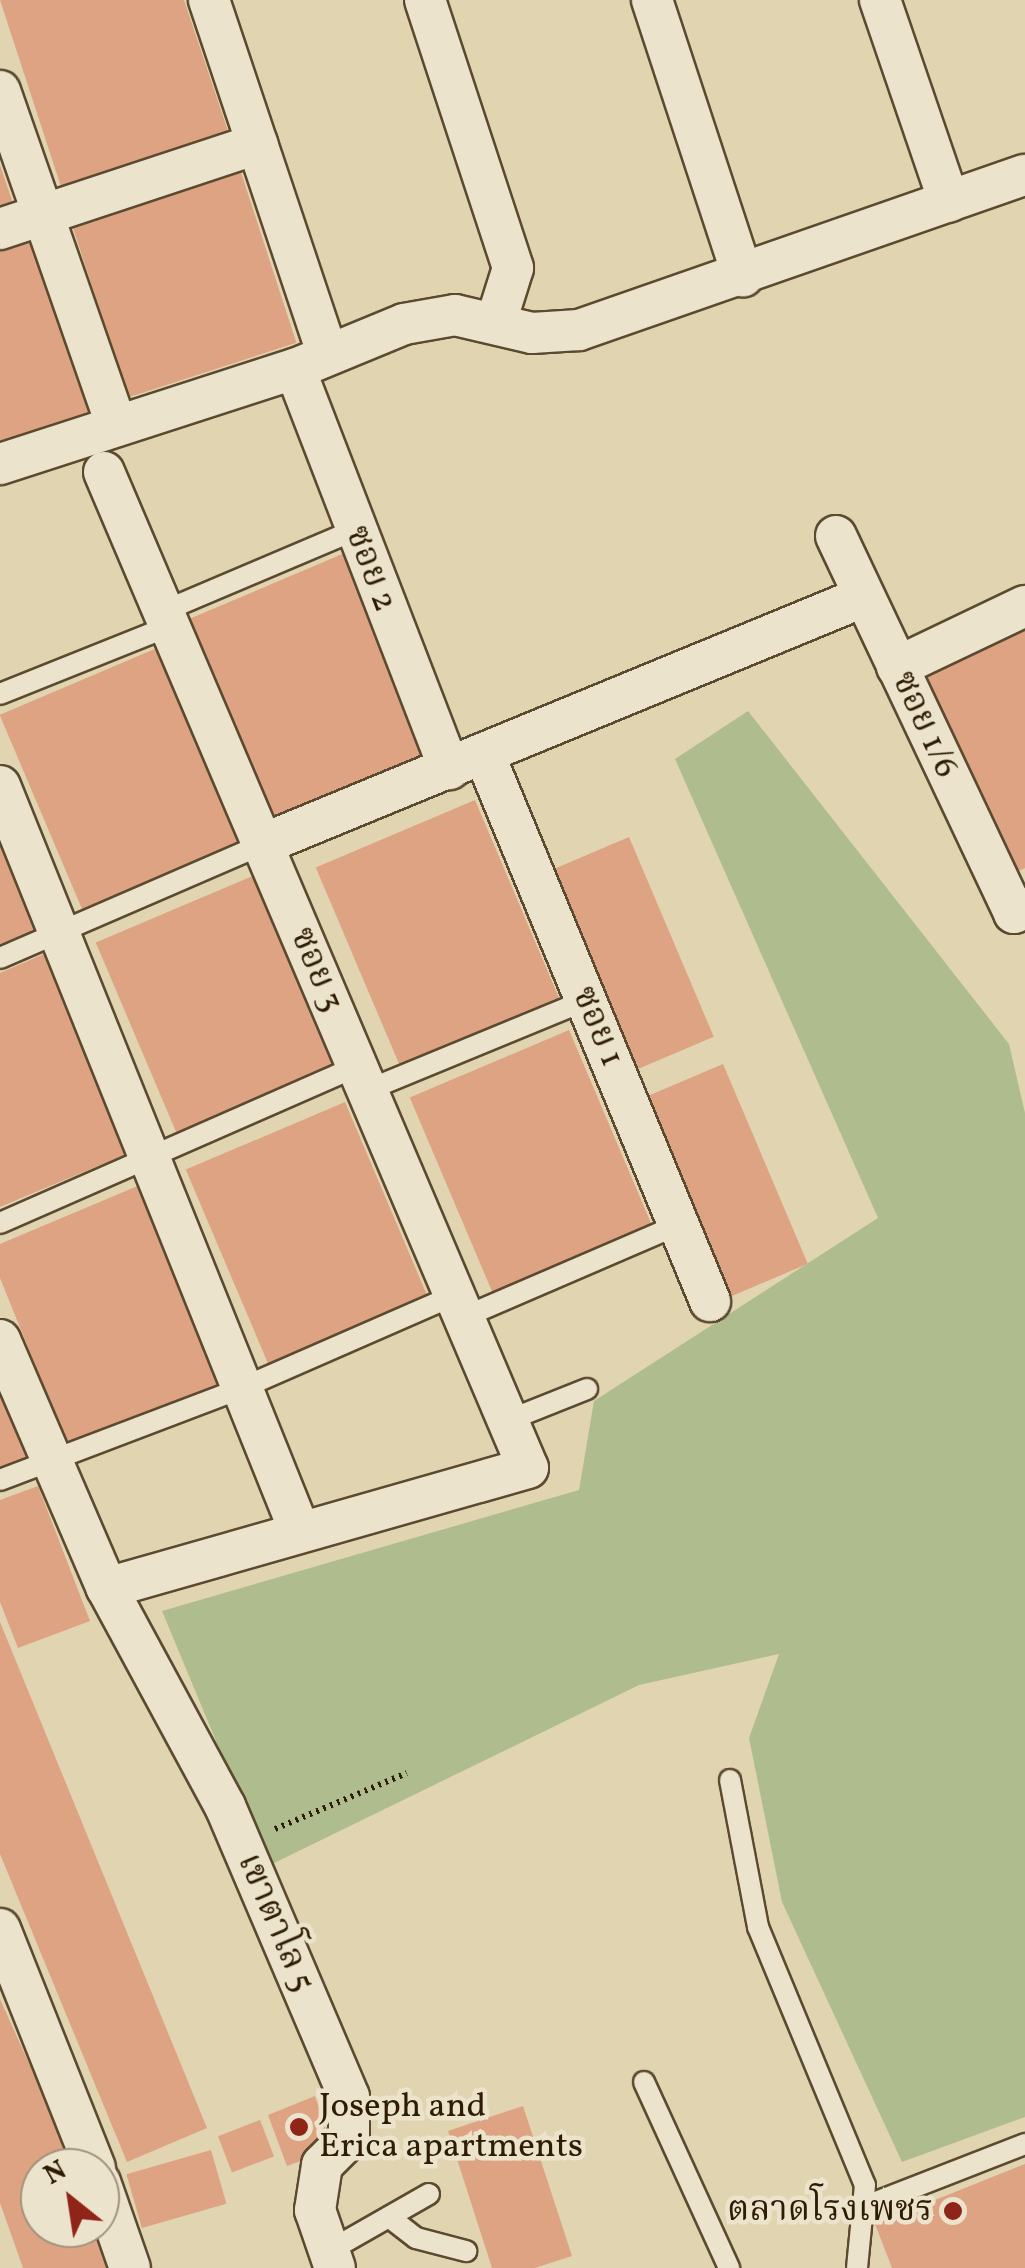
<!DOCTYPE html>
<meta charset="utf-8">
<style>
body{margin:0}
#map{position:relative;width:1025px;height:2268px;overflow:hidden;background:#e1d4b0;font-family:Vollkorn,"Noto Serif Thai",serif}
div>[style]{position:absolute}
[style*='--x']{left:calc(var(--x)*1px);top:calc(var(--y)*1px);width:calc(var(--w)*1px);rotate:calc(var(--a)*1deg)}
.green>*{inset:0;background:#afbd8e}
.building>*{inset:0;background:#dea383;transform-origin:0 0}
.path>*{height:6px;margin-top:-3px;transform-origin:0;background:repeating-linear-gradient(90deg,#2e1c04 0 2.5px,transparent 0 7.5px)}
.roads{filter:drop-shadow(2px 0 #5b4a2f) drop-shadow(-2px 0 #5b4a2f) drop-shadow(0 2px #5b4a2f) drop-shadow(0 -2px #5b4a2f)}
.lane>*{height:20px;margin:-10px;padding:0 10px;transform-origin:10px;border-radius:10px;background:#ece3cc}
.street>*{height:40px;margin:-20px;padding:0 20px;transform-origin:20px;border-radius:20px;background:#ece3cc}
.dots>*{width:28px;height:28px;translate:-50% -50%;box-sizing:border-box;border:5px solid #ece3cc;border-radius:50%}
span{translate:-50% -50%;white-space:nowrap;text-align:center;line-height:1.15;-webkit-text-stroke:9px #ece3cc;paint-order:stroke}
.street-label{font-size:35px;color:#2e1c04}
.poi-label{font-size:35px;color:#2e1c04}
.left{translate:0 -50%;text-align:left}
.right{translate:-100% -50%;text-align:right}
.north{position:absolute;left:20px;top:2148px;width:100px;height:100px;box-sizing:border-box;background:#ece3cc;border:2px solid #a0937c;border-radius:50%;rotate:330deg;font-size:28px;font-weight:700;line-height:40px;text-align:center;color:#2e1c04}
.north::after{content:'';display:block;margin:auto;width:35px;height:45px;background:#8f2418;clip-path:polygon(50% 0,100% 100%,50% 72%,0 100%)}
</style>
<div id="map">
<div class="green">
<i style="clip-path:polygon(748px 711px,1009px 1044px,1025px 1113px,1025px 2117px,902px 2162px,782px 1902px,749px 1738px,779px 1654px,639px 1685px,268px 1866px,162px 1611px,579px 1490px,594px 1401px,878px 1218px,675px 759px)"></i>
</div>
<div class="building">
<i style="clip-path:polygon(0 0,184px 0,232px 143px,65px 199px)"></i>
<i style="left:238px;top:163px;width:189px;height:177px;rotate:72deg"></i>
<i style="clip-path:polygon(0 165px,16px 212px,0 217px)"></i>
<i style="clip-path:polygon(37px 229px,97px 409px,0 441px,0 241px)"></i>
<i style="left:347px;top:552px;width:218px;height:173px;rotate:67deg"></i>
<i style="clip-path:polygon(1025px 626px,1025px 868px,1014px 873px,920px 680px)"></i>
<i style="left:157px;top:648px;width:217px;height:171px;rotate:67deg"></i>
<i style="left:475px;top:800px;width:217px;height:173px;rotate:67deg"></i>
<i style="clip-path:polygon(0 832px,41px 931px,0 948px)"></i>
<i style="left:629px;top:837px;width:217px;height:88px;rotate:67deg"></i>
<i style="left:255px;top:875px;width:216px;height:173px;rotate:67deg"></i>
<i style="clip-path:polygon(53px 950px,136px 1150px,0 1207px,0 973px)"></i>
<i style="left:569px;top:1030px;width:217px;height:173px;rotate:67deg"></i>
<i style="left:723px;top:1064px;width:217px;height:88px;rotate:67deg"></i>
<i style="left:345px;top:1102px;width:216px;height:173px;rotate:67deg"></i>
<i style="clip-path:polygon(147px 1182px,231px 1381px,69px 1449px,0 1278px,0 1244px)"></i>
<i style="clip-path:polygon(0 1383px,34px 1464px,0 1478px)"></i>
<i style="clip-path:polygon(38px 1486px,90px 1621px,18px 1648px,0 1602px,0 1500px)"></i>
<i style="clip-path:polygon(0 1622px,207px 2128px,127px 2162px,0 1854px)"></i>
<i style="clip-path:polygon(0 1999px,76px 2168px,40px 2168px,40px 2228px,97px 2228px,111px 2268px,23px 2268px,0 2203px)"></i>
<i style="clip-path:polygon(315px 2096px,329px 2138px,309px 2158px,287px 2166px,268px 2115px)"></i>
<i style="clip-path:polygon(523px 2106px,572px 2256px,535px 2268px,492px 2268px,448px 2131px)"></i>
<i style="left:260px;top:2120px;width:39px;height:45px;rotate:69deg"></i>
<i style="left:211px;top:2150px;width:56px;height:88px;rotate:74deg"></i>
<i style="clip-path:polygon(1025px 2164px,1025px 2268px,892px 2268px,875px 2224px)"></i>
</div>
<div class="path">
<i style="--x:275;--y:1829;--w:143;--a:-23"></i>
</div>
<div class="roads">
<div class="lane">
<i style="--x:164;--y:611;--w:207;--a:-23"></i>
<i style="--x:0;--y:694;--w:183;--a:-21.8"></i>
<i style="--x:0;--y:958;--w:287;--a:-23.4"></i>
<i style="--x:368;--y:1090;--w:236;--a:-22.4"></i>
<i style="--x:0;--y:1223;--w:390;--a:-23.7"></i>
<i style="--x:464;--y:1317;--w:235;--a:-23.3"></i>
<i style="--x:509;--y:1420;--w:84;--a:-21.7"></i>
<i style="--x:0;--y:1480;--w:259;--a:-20.8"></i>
<i style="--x:242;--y:1388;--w:232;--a:-23.6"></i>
<i style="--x:730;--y:1780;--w:150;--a:79.2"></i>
<i style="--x:758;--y:1927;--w:279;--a:67.5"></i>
<i style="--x:865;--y:2185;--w:83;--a:95.5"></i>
<i style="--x:644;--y:2082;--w:205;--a:65.4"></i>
<i style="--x:866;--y:2206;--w:171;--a:-21.3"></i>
<i style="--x:389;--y:2217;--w:34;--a:38"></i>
<i style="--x:416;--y:2238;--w:52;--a:14.6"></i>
<i style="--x:329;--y:2251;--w:115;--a:-29.7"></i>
</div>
<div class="street">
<i style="--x:209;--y:0;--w:374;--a:71.5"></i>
<i style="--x:425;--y:0;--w:282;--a:71.8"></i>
<i style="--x:513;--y:268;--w:57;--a:107.5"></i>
<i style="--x:652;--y:0;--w:291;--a:71.8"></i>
<i style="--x:880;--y:0;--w:213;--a:71.1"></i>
<i style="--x:0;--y:91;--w:353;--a:70.8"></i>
<i style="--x:0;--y:229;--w:271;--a:-18.3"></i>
<i style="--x:295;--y:369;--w:429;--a:68.9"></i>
<i style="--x:0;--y:464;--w:310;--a:-17.9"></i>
<i style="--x:295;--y:369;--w:118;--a:-22.4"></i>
<i style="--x:404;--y:324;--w:52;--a:-10"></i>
<i style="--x:455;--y:315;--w:79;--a:13.2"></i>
<i style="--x:532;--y:333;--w:47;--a:-3.7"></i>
<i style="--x:579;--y:330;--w:472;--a:-19.2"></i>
<i style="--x:104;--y:472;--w:1082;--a:66.94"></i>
<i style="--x:528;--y:1468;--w:438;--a:164.1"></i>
<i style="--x:836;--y:536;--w:417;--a:64.7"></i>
<i style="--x:1014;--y:913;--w:12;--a:-24"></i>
<i style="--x:897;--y:667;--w:142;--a:-25.5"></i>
<i style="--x:484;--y:754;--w:592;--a:67.55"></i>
<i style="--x:0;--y:786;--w:804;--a:68.09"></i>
<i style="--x:263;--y:844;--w:649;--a:-22.38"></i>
<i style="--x:0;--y:1340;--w:270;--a:66.7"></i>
<i style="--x:107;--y:1588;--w:248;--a:61.6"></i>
<i style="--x:225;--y:1806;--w:316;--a:66.9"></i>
<i style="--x:349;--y:2097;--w:41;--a:90"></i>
<i style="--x:349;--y:2138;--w:38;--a:135"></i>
<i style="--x:322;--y:2165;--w:46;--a:98.8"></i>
<i style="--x:315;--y:2210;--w:61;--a:71"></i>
<i style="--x:0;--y:1929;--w:257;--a:68.3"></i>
<i style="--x:100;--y:2182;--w:91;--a:70.8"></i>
</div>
</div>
<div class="dots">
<i style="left:299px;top:2127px;background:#8f2418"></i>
<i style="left:953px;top:2211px;background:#8f2418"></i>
</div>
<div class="street-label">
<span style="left:370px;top:569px;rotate:69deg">ซอย 2</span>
<span style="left:924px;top:725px;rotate:65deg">ซอย 1/6</span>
<span style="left:316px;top:970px;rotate:67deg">ซอย 3</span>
<span style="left:597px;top:1027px;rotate:67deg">ซอย 1</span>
<span style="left:275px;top:1923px;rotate:67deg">เขาตาโล 5</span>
</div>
<div class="poi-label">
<span class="left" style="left:319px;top:2127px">Joseph and<br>Erica apartments</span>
<span class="right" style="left:933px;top:2211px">ตลาดโรงเพชร</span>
</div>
<div class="north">N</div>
</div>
